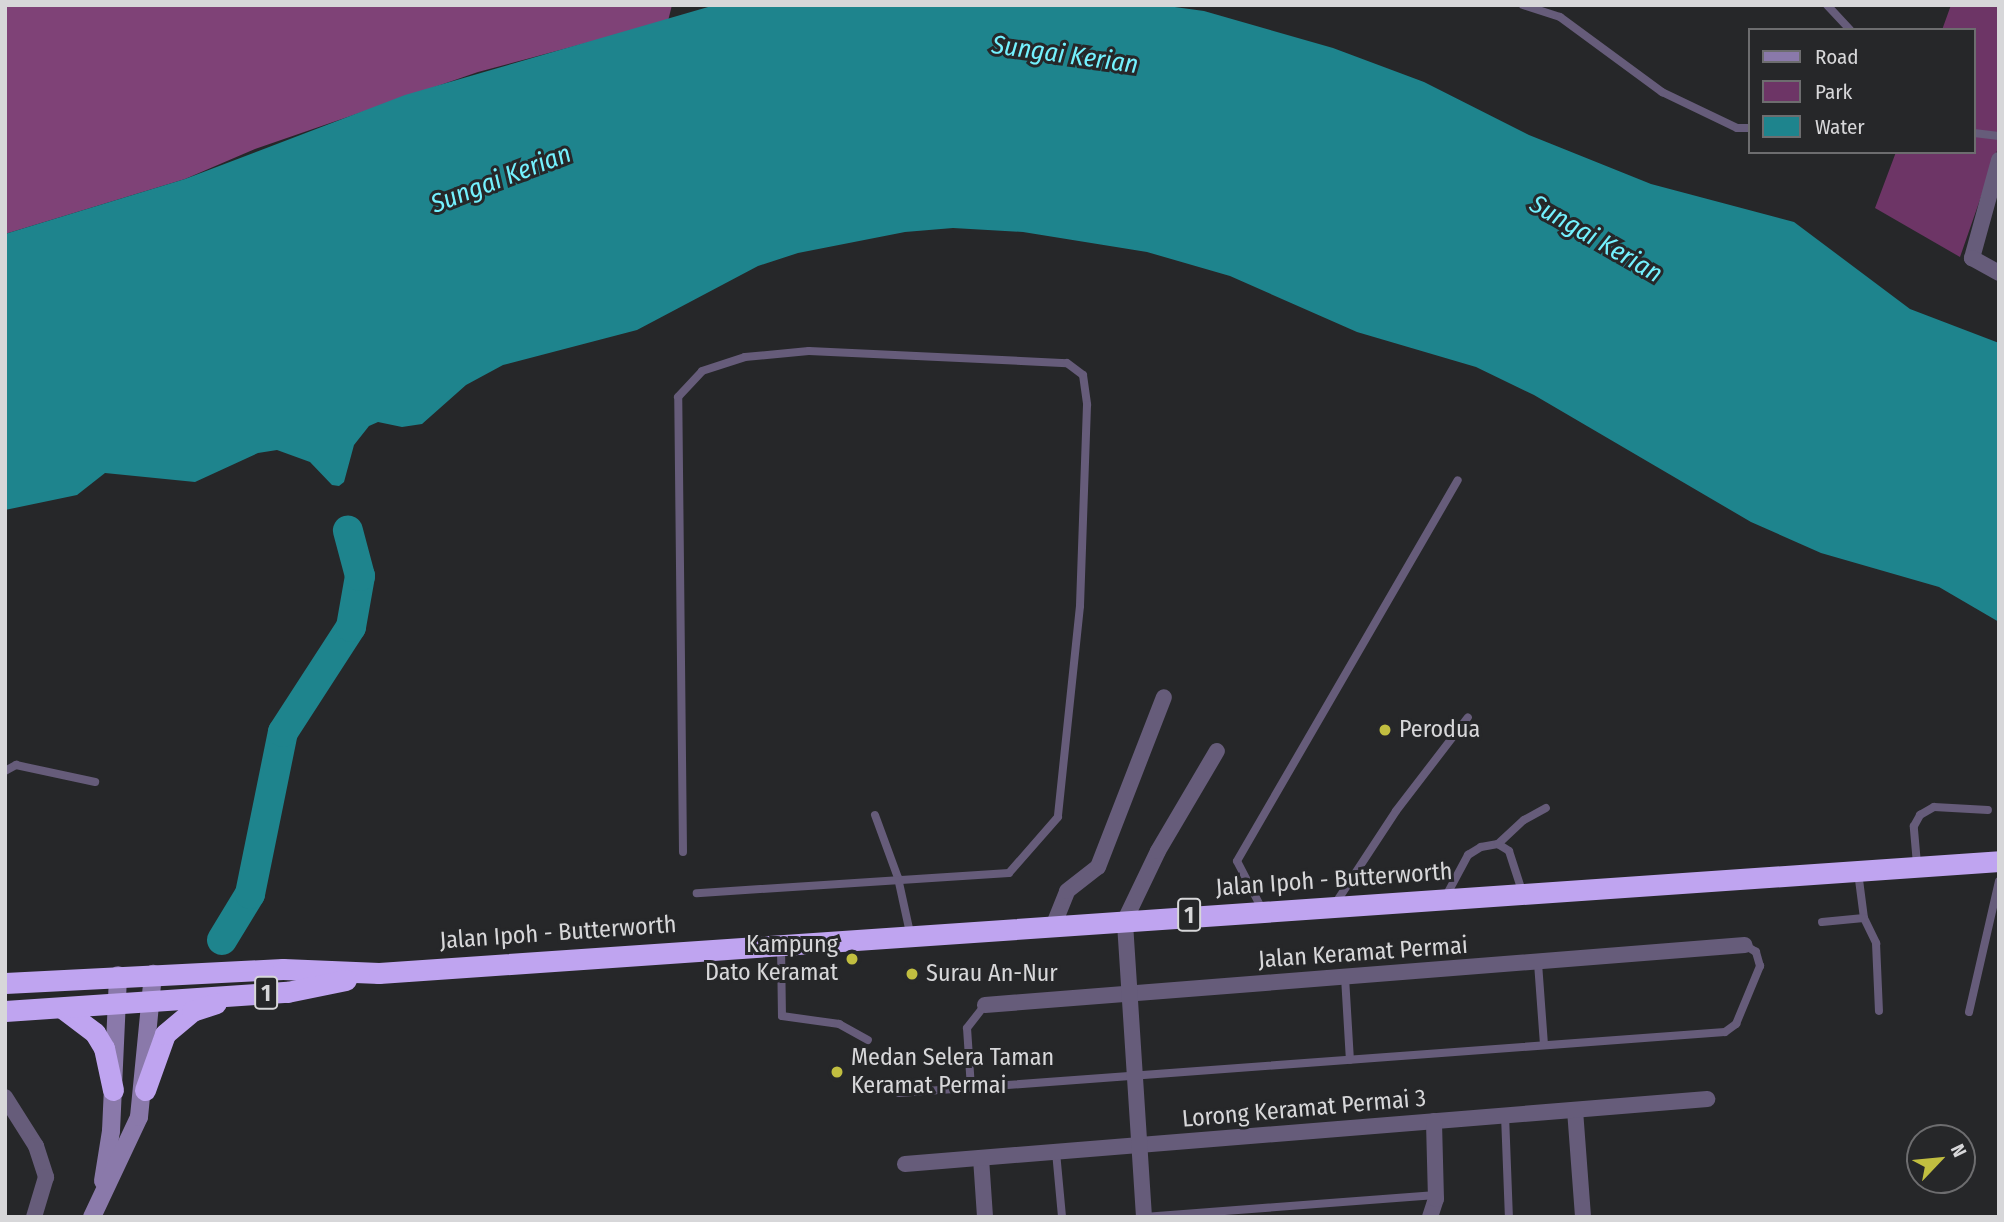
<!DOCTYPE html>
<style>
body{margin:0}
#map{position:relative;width:2004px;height:1222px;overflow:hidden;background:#262729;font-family:"Fira Sans Condensed",sans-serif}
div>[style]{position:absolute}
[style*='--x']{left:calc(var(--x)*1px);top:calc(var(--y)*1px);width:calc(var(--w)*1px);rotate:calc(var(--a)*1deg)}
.green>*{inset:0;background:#6d3566}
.forest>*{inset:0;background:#7f4277}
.water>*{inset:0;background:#1e848d}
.river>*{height:30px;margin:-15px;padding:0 15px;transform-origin:15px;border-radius:15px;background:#1e848d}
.lane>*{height:8px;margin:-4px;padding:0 4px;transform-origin:4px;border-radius:4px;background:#665c7a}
.street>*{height:16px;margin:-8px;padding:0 8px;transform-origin:8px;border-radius:8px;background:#665c7a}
.secondary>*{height:18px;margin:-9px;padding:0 9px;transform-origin:9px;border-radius:9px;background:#8a79aa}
.highway>*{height:21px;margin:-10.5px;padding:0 10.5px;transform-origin:10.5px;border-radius:10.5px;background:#bfa4f0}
.dots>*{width:19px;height:19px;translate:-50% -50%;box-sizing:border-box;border:4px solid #262729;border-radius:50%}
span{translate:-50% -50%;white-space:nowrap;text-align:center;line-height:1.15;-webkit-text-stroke:6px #262729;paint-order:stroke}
.shield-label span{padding:2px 5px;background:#262729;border:2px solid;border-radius:5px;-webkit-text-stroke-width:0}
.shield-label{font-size:23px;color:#d7d7d9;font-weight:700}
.poi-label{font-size:24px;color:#d7d7d9}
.left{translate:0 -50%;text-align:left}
.right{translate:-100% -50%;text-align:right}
.street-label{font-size:24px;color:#d7d7d9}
.water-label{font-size:26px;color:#74f1fe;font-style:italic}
.frame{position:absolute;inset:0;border:7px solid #d7d7d9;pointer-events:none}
.legend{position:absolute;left:1748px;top:28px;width:228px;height:126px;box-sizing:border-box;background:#262729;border:2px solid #6d6d6f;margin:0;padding:9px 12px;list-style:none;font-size:21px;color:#d7d7d9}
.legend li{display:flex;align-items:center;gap:14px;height:35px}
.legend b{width:35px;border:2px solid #6d6d6f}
.north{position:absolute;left:1906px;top:1124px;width:70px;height:70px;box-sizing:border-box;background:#262729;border:2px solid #6d6d6f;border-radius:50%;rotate:64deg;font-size:19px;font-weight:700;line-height:28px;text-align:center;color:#d7d7d9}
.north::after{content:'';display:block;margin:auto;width:24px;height:32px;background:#c1be40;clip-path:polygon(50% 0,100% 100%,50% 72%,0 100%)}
</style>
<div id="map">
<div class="green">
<i style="clip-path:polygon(1951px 5px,1999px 5px,1999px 145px,1960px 257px,1875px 208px,1896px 152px,1974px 152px,1974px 30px,1942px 30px)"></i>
</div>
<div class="forest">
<i style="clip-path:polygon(5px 5px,672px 5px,668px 21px,478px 72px,255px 149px,185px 179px,5px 234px)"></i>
</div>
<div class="water">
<i style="clip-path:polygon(715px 5px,1160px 5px,1204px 11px,1333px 48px,1424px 82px,1529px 135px,1651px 184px,1794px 222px,1910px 309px,1999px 343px,1999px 622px,1939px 587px,1821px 553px,1751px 522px,1534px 395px,1476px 367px,1357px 332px,1230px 276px,1147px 252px,1023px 232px,953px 228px,905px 232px,798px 253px,758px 266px,637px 330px,503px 365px,466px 385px,422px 424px,402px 427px,378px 422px,369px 426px,354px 445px,344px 482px,339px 486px,332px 485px,310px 462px,277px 450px,258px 453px,195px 482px,105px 473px,77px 495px,5px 510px,5px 234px,185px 179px,405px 95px)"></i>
</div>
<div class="river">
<i style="--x:222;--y:940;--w:54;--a:-58.7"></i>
<i style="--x:250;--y:894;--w:165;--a:-78.5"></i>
<i style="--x:283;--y:732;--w:125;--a:-57.1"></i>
<i style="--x:351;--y:627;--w:52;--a:-80"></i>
<i style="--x:360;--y:576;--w:47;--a:-104.9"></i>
</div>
<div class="lane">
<i style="--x:1523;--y:5;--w:39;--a:18"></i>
<i style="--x:1560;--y:17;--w:127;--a:36.3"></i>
<i style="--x:1662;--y:92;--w:83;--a:25.6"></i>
<i style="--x:1737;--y:128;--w:13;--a:0"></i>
<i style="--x:1827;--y:5;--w:34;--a:47"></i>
<i style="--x:1974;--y:133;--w:25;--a:7"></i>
<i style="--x:5;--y:771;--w:13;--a:-29"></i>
<i style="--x:16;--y:765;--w:81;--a:12.1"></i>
<i style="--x:875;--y:815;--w:67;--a:69.9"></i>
<i style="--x:898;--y:878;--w:56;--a:77.7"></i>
<i style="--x:1498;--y:844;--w:35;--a:-43"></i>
<i style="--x:1524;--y:820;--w:25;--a:-29"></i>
<i style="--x:683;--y:852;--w:455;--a:-90.6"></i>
<i style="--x:678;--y:397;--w:35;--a:-47"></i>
<i style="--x:702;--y:371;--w:45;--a:-18"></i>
<i style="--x:745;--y:357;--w:64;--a:-5.4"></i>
<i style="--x:809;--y:351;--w:258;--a:2.7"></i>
<i style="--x:1067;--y:363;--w:20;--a:37"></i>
<i style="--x:1083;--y:375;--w:30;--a:82"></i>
<i style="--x:1087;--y:405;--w:201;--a:92"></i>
<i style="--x:1080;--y:606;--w:212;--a:96"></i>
<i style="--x:1058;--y:817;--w:74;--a:131.2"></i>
<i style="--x:1009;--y:873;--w:313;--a:176.3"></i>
<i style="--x:1917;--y:864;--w:38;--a:-95"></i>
<i style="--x:1914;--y:826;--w:13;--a:-61"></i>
<i style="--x:1920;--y:815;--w:16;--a:-30"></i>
<i style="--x:1934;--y:807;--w:54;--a:3.2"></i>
<i style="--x:1858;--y:872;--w:46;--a:82.6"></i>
<i style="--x:1864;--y:918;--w:28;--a:64"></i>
<i style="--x:1876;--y:943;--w:68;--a:87.5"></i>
<i style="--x:1446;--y:896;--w:47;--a:-61.8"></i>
<i style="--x:1468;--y:855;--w:15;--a:-32"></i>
<i style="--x:1481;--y:847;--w:17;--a:-10"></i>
<i style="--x:1498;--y:844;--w:13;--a:32"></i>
<i style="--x:1509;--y:851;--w:42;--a:72"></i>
<i style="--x:1335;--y:904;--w:111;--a:-56.7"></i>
<i style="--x:1396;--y:811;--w:118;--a:-52.5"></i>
<i style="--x:1263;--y:911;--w:56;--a:-117.5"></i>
<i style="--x:1237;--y:861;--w:440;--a:-59.9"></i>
<i style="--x:1822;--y:922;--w:42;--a:-5.4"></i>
<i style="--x:781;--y:946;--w:70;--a:89.2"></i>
<i style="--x:782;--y:1016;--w:58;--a:8"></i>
<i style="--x:839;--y:1024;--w:33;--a:29"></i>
<i style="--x:1538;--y:963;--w:82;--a:85.8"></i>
<i style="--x:1345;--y:977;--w:83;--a:86.6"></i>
<i style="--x:1969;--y:1012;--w:134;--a:-77.1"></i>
<i style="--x:971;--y:1088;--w:60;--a:-93.8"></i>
<i style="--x:967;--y:1028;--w:29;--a:-52"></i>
<i style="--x:899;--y:1093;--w:828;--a:-4.22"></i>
<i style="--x:1725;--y:1032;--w:14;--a:-36"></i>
<i style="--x:1736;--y:1024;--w:63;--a:-67.5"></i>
<i style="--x:1760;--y:966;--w:15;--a:-106"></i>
<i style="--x:1756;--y:952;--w:13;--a:-148"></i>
<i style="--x:1505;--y:1115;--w:102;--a:87.8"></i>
<i style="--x:1056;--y:1152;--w:65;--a:84.7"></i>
<i style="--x:1144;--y:1217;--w:293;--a:-4.3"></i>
</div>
<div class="street">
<i style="--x:1999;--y:160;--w:102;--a:105.4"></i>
<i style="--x:1972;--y:258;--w:31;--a:29"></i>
<i style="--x:1054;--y:924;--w:35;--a:-68"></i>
<i style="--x:1067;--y:891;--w:39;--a:-38"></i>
<i style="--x:1098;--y:867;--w:182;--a:-68.8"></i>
<i style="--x:985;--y:1005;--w:762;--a:-4.51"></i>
<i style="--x:5;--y:1097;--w:58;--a:57.7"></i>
<i style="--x:36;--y:1146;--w:33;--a:72"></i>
<i style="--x:46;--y:1177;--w:42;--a:106.7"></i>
<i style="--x:1575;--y:1110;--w:107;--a:85.7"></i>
<i style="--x:981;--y:1158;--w:59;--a:86.1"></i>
<i style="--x:905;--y:1164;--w:805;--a:-4.63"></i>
<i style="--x:1144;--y:1217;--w:298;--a:-93.7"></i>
<i style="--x:1125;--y:920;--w:76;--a:-64.4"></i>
<i style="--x:1158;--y:851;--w:116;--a:-59.5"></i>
<i style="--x:1430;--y:1217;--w:19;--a:-72"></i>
<i style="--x:1436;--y:1199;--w:78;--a:-91.5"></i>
</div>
<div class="secondary">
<i style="--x:103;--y:1181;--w:51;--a:-80.9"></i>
<i style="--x:111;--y:1131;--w:156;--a:-87.4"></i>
<i style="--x:92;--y:1217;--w:110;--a:-64.8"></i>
<i style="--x:139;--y:1117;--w:144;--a:-84.4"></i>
</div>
<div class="highway">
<i style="--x:5;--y:983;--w:278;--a:-2.9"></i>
<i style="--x:283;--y:969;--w:96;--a:2.4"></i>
<i style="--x:379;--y:973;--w:1624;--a:-3.95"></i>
<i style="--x:62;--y:1008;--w:41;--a:37.1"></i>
<i style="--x:95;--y:1033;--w:17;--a:59"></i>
<i style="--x:104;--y:1048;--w:43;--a:77.9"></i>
<i style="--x:5;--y:1011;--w:283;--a:-3.9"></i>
<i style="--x:287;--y:992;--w:60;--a:-11.5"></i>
<i style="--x:145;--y:1090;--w:59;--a:-70.3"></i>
<i style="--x:165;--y:1034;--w:35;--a:-40"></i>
<i style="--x:192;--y:1011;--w:25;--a:-18"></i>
</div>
<div class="dots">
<i style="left:1385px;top:730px;background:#c1be40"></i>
<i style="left:852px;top:959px;background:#c1be40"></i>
<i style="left:912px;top:974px;background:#c1be40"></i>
<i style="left:837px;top:1072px;background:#c1be40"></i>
</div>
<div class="shield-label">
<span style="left:1189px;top:915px">1</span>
<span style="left:266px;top:993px">1</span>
</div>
<div class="poi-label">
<span class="left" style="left:1399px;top:730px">Perodua</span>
<span class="right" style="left:838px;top:959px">Kampung<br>Dato Keramat</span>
<span class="left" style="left:926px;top:974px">Surau An-Nur</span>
<span class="left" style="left:851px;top:1072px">Medan Selera Taman<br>Keramat Permai</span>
</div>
<div class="street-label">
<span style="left:1334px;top:880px;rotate:-4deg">Jalan Ipoh - Butterworth</span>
<span style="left:558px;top:933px;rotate:-4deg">Jalan Ipoh - Butterworth</span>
<span style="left:1363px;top:953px;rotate:-4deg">Jalan Keramat Permai</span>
<span style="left:1304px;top:1109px;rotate:-5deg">Lorong Keramat Permai 3</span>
</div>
<div class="water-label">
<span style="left:1065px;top:55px;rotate:8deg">Sungai Kerian</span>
<span style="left:501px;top:179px;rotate:-21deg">Sungai Kerian</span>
<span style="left:1596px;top:239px;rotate:30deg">Sungai Kerian</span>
</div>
<div class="frame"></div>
<ul class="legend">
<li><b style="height:9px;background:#8a79aa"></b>Road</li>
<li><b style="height:19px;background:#6d3566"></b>Park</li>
<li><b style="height:19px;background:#1e848d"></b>Water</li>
</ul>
<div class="north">N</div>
</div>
